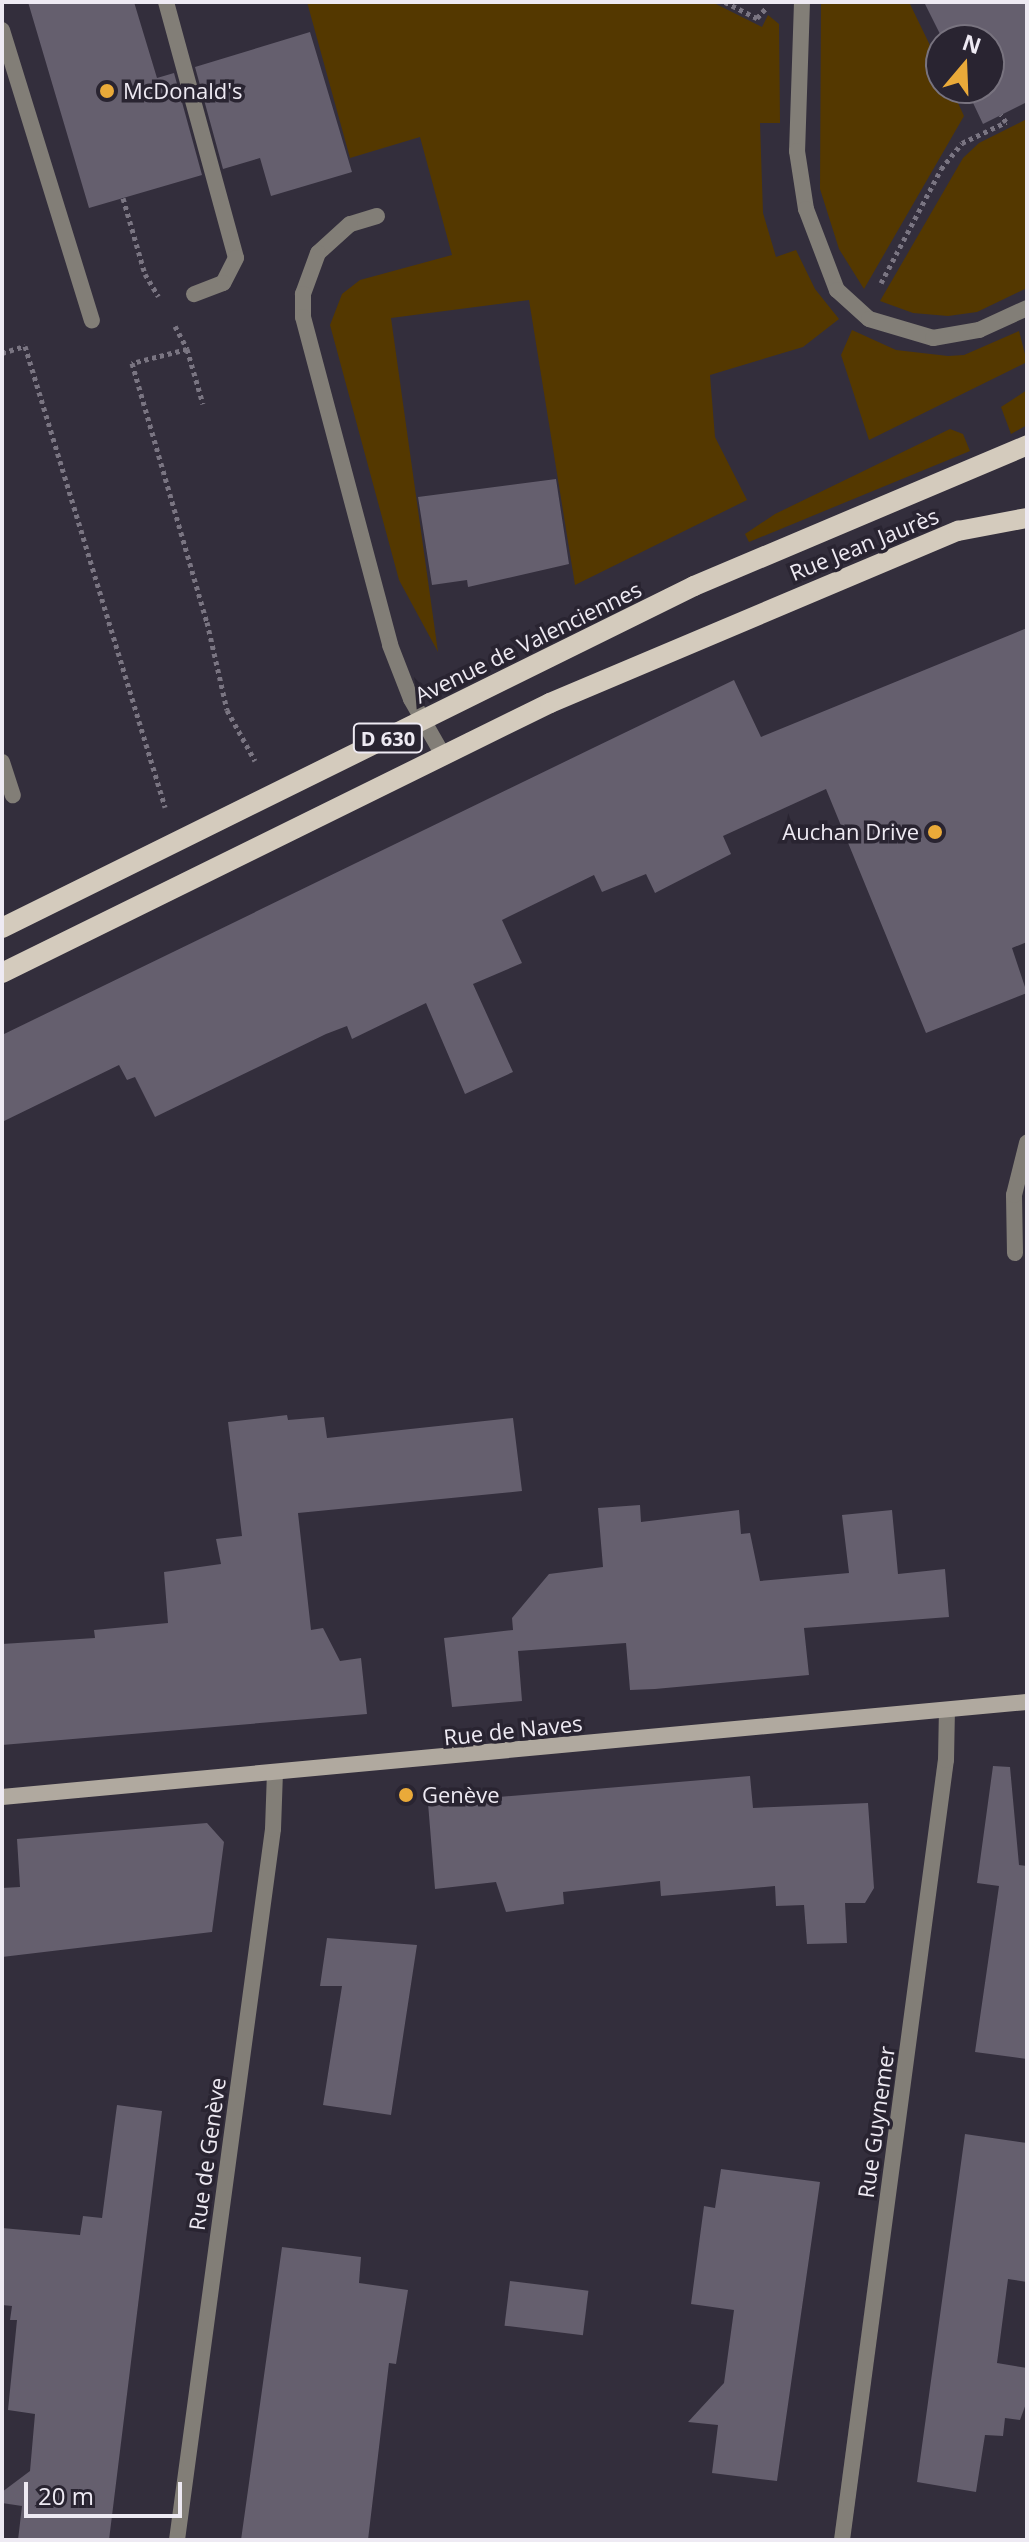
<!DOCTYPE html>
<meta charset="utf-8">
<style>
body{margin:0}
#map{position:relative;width:1029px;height:2542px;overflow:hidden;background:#332e3c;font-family:"Open Sans",sans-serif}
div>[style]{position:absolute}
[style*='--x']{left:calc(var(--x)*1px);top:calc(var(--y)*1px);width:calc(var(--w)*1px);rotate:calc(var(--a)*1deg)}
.green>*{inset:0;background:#543800}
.building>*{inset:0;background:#655f6e;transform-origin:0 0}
.path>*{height:5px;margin-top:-2.5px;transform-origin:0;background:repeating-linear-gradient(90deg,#7a7582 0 4px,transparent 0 8px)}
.service>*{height:16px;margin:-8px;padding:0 8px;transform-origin:8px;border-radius:8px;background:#827e77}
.minor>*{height:16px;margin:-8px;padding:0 8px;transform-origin:8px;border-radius:8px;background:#827e77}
.secondary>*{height:16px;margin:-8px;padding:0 8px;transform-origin:8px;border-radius:8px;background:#b0a99f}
.primary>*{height:20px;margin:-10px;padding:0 10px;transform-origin:10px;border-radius:10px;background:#d4cbbd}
.dots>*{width:22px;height:22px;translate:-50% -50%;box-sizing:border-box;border:4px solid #292431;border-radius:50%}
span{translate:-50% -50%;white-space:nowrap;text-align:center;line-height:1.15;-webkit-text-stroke:7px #292431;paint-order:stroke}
.shield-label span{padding:2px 6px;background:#292431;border:2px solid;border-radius:6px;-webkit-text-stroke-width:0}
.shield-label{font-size:20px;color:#eeeaf3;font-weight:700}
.poi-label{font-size:22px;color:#eeeaf3}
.left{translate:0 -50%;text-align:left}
.right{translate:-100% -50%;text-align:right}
.street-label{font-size:22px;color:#eeeaf3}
.frame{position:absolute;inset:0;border:4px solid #eeeaf3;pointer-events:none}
.north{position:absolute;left:925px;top:24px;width:80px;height:80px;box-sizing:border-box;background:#292431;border:2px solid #78737f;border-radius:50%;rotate:19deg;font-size:22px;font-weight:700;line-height:32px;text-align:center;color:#eeeaf3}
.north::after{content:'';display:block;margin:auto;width:28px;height:36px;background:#eaaa39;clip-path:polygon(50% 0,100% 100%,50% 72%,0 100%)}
.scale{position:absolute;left:24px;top:2482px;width:158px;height:36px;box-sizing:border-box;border:4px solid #eeeaf3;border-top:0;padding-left:10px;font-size:24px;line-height:28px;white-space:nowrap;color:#eeeaf3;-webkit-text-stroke:6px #292431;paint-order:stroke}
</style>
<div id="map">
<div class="green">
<i style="clip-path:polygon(307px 2px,712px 2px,762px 27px,768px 15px,779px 24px,780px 123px,760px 123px,763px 213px,776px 257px,796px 250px,815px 289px,839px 319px,803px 347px,710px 375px,715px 437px,747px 500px,575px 585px,529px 300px,391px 318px,438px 652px,399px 580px,330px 325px,342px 294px,360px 280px,452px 255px,420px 137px,350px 158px)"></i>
<i style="clip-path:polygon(821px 2px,909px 2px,941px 68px,941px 88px,951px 88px,964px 116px,864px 289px,839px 249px,820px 189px)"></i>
<i style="clip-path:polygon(1027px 119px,1027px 288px,977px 312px,948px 316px,913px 313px,880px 301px,963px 158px,979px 143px)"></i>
<i style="clip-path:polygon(852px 330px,896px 350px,948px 356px,964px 355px,1019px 331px,1027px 362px,869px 440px,841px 355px)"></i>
<i style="clip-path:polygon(1027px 390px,1027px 425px,1011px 434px,1001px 407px)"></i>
<i style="clip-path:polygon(950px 429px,963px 434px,970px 451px,749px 542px,745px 534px,775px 514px)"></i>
</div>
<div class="building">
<i style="clip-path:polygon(28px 2px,134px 2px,157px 78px,174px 73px,202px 175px,89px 208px)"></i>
<i style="clip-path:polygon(924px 2px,1027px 2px,1027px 102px,983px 124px,966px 88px,989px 88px,989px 40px,943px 40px)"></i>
<i style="clip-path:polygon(310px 32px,352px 172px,271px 196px,260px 158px,223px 169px,195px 67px)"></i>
<i style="clip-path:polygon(556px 479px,569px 564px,468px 587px,467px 580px,432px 585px,418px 497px)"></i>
<i style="clip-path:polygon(1027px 628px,1027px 942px,1012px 948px,1027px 993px,926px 1033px,826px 789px,723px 836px,731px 854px,655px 893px,646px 874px,602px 892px,594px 875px,502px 920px,522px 963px,473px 984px,513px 1072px,465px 1094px,426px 1003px,352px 1039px,347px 1026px,326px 1034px,155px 1117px,135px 1077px,127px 1080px,119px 1065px,2px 1122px,2px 1035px,593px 748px,734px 680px,761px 737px)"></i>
<i style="clip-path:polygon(287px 1415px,288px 1420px,324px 1417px,327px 1438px,513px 1418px,522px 1491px,298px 1513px,311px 1630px,323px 1628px,340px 1661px,361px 1658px,367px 1714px,2px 1745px,2px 1644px,95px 1638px,94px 1630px,168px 1623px,164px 1572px,221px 1564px,216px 1539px,242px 1536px,228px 1422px)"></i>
<i style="clip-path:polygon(640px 1505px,641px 1522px,739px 1510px,741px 1534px,750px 1533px,760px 1581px,849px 1573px,842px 1515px,892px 1510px,898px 1574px,945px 1569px,949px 1617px,804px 1628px,809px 1675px,655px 1689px,630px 1690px,626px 1643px,518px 1651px,522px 1701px,452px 1707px,444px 1638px,513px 1630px,512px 1618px,549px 1574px,603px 1567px,598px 1508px)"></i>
<i style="clip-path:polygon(993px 1766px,1010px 1767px,1019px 1865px,1027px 1866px,1027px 2059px,975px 2052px,999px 1886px,977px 1883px)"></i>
<i style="clip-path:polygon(750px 1776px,753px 1808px,868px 1803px,874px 1888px,865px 1903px,845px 1903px,847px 1943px,807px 1944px,804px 1905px,776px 1906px,775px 1886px,661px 1896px,660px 1881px,563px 1892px,564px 1904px,506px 1912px,496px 1882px,435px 1889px,428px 1803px)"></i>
<i style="clip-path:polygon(207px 1823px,224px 1842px,212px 1932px,2px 1957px,2px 1888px,20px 1887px,17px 1839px)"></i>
<i style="clip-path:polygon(327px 1938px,417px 1945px,391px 2115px,323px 2105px,342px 1986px,320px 1986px)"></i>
<i style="clip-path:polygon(117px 2105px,162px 2111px,109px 2540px,18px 2540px,22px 2506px,2px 2503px,2px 2492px,30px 2471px,35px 2414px,8px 2410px,17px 2320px,10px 2320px,12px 2306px,2px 2305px,2px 2228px,80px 2235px,83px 2216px,102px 2218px)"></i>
<i style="clip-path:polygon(965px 2134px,1027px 2143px,1027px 2282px,1008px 2279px,997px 2363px,1027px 2368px,1027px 2401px,1020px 2420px,1005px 2418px,1003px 2436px,985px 2435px,976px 2492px,917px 2482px)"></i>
<i style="clip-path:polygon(721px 2169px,820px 2182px,777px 2481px,712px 2473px,718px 2425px,688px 2422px,724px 2383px,734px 2310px,691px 2304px,704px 2206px,715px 2208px)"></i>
<i style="clip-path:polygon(282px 2247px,361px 2257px,359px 2283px,408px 2290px,396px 2364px,389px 2363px,368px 2540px,241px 2540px)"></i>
<i style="left:510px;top:2281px;width:79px;height:45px;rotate:7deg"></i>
</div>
<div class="path">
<i style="--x:725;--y:2;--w:36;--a:27"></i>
<i style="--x:757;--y:18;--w:13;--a:-48"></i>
<i style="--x:123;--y:198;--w:79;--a:73.9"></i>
<i style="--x:145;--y:274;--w:26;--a:59"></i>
<i style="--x:881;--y:283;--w:129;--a:-62.2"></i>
<i style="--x:941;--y:169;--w:33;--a:-51"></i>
<i style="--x:962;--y:143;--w:49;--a:-25.5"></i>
<i style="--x:1006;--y:122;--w:9;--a:-126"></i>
<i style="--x:175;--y:326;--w:26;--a:62"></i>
<i style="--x:187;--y:349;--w:57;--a:165.7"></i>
<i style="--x:132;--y:363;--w:270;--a:73.9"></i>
<i style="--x:207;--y:622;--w:90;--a:77.2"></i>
<i style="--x:227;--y:710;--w:58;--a:61.2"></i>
<i style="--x:187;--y:349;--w:57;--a:73.8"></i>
<i style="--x:2;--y:353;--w:24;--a:-17"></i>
<i style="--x:25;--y:346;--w:482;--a:73.1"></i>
</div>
<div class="service">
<i style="--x:166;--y:2;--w:265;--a:74.7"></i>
<i style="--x:236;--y:258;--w:28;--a:117"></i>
<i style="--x:223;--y:283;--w:31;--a:159"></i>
<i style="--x:802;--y:2;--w:149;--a:91.9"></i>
<i style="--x:797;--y:151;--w:59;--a:81.2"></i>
<i style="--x:806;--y:209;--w:87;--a:69.1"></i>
<i style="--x:837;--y:290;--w:43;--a:42.2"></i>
<i style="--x:869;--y:319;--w:67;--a:16.5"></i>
<i style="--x:933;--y:338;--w:47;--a:-9.9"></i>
<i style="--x:979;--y:330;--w:53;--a:-24.6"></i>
<i style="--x:2;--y:30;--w:304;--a:72.8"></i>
<i style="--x:377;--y:216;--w:28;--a:163"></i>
<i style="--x:350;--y:224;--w:43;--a:137.8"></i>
<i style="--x:318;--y:253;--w:44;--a:110.1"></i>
<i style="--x:303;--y:294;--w:23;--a:90"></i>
<i style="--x:303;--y:317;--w:339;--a:75.1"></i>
<i style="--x:390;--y:645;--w:58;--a:68.7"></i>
<i style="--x:411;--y:699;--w:64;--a:60.3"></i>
<i style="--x:2;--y:762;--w:35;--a:72"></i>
<i style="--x:1015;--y:1253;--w:58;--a:-91"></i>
<i style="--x:1014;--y:1195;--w:54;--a:-76"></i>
</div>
<div class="minor">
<i style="--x:177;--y:2540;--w:717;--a:-82.31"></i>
<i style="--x:273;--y:1829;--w:56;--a:-88"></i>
<i style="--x:842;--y:2540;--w:787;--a:-82.41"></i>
<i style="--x:946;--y:1760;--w:50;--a:-88.9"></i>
</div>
<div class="secondary">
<i style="--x:2;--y:1797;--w:1029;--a:-5.3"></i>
</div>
<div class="primary">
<i style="--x:2;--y:928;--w:772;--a:-26.3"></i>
<i style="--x:694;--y:586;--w:362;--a:-22.9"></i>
<i style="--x:2;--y:973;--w:611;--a:-26.23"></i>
<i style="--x:550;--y:703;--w:443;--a:-22.9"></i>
<i style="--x:958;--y:531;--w:70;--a:-10.7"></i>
</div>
<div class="dots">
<i style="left:107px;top:91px;background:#eaaa39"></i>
<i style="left:935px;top:832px;background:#eaaa39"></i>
<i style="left:406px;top:1795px;background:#eaaa39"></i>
</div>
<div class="shield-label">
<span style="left:388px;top:738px">D 630</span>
</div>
<div class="poi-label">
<span class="left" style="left:123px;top:91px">McDonald's</span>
<span class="right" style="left:919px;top:832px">Auchan Drive</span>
<span class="left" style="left:422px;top:1795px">Genève</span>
</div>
<div class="street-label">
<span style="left:864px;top:544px;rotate:-22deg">Rue Jean Jaurès</span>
<span style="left:528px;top:642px;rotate:-26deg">Avenue de Valenciennes</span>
<span style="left:513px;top:1730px;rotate:-6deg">Rue de Naves</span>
<span style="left:876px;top:2122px;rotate:-82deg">Rue Guynemer</span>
<span style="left:207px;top:2154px;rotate:-82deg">Rue de Genève</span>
</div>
<div class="frame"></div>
<div class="north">N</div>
<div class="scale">20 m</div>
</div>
